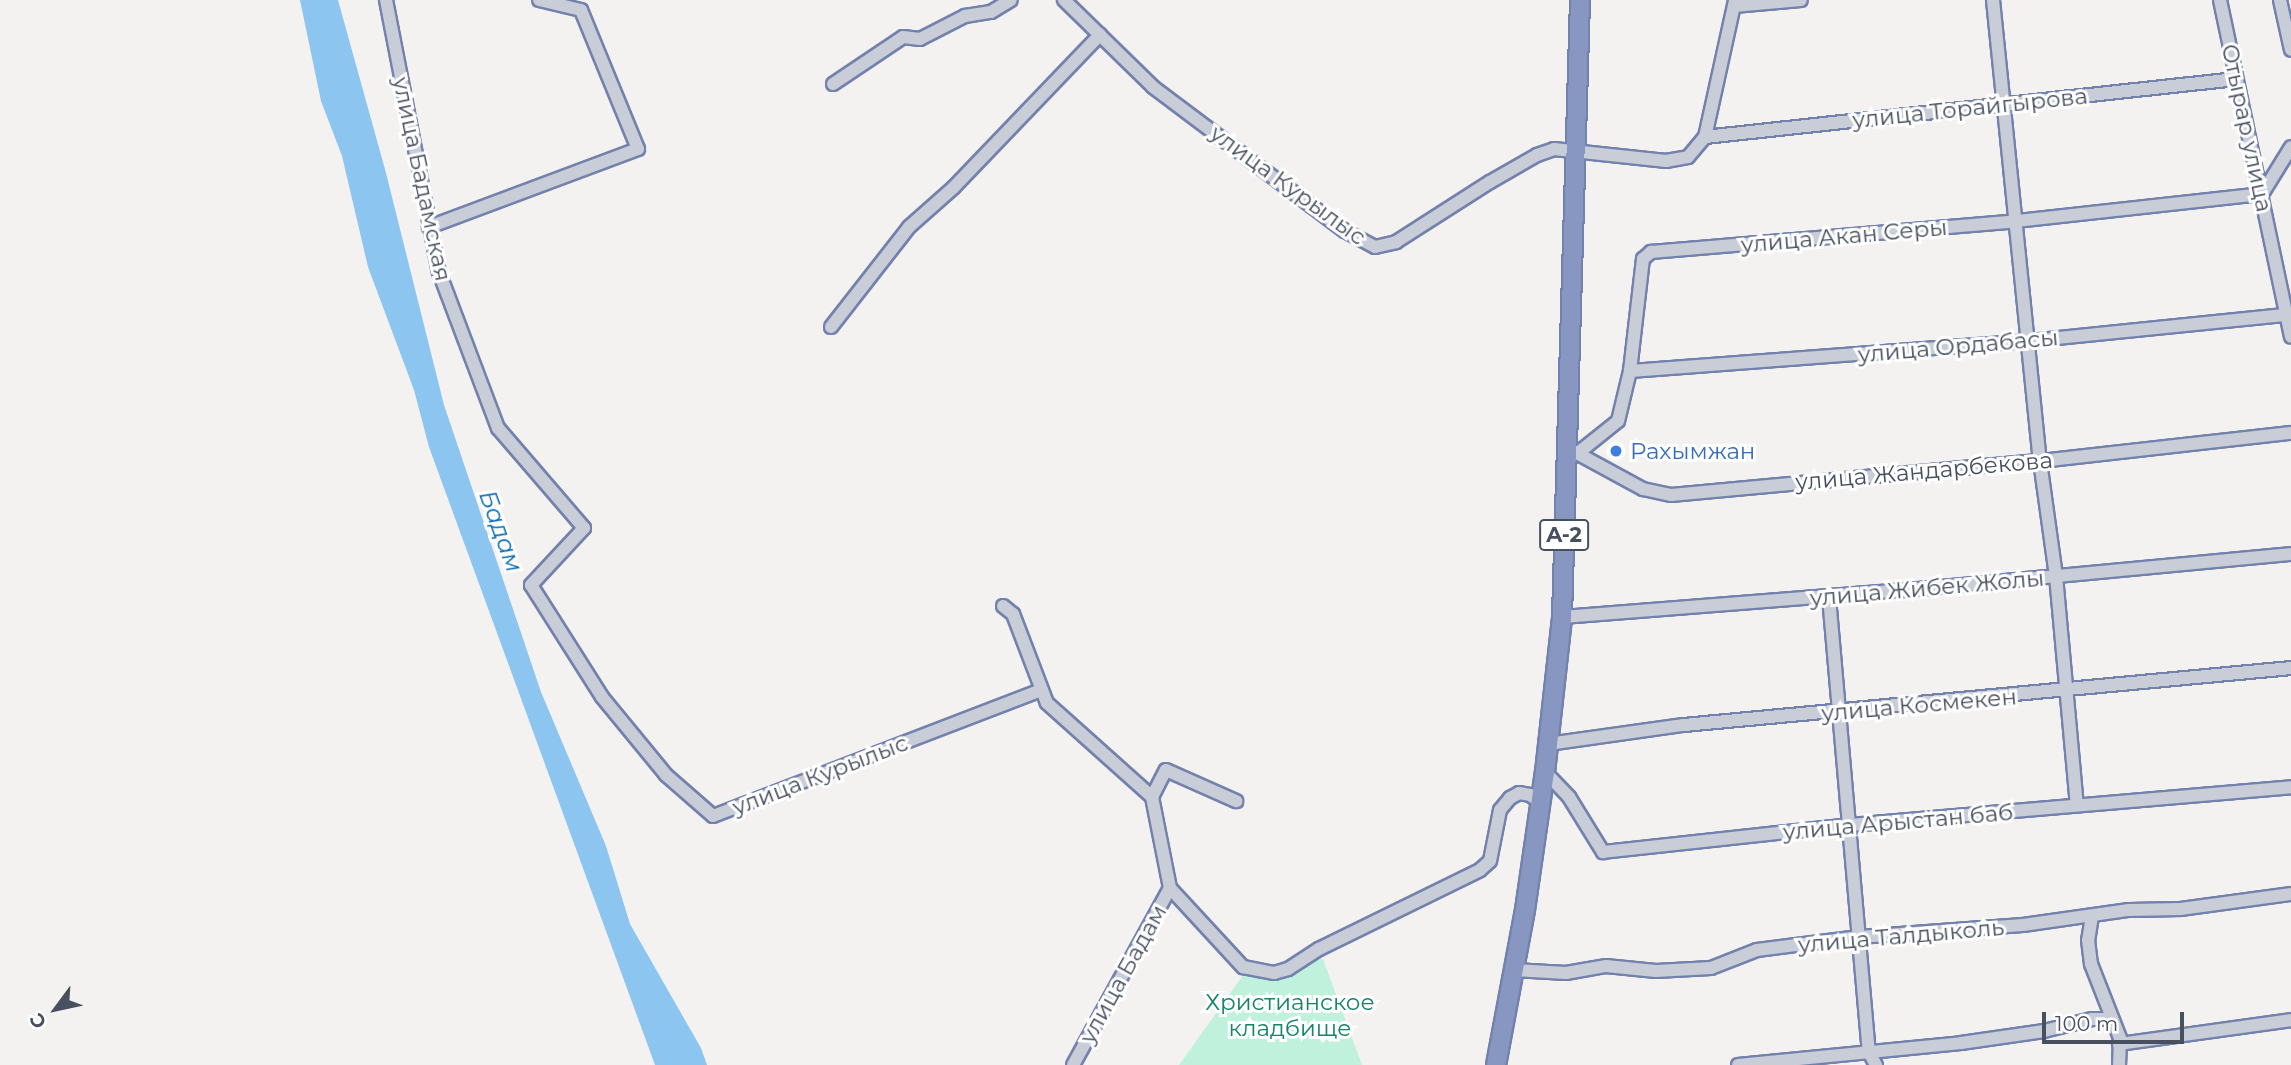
<!DOCTYPE html>
<meta charset="utf-8">
<style>
body{margin:0}
#map{position:relative;width:2291px;height:1065px;overflow:hidden;background:#f4f2f1;font-family:Montserrat,sans-serif}
div>[style]{position:absolute}
[style*='--x']{left:calc(var(--x)*1px);top:calc(var(--y)*1px);width:calc(var(--w)*1px);rotate:calc(var(--a)*1deg)}
.green>*{inset:0;background:#c0f1dd}
.water>*{inset:0;background:#8cc5ef}
.roads{filter:drop-shadow(2px 0 #7382ad) drop-shadow(-2px 0 #7382ad) drop-shadow(0 2px #7382ad) drop-shadow(0 -2px #7382ad)}
.minor>*{height:12px;margin:-6px;padding:0 6px;transform-origin:6px;border-radius:6px;background:#c8cdd8}
.highway>*{height:18px;margin:-9px;padding:0 9px;transform-origin:9px;border-radius:9px;background:#8897c1}
.dots>*{width:19px;height:19px;translate:-50% -50%;box-sizing:border-box;border:4px solid #fff;border-radius:50%}
span{translate:-50% -50%;white-space:nowrap;text-align:center;line-height:1.15;-webkit-text-stroke:6px #fff;paint-order:stroke}
.shield-label span{padding:2px 5px;background:#fff;border:2px solid;border-radius:5px;-webkit-text-stroke-width:0}
.shield-label{font-size:21px;color:#484f5f;font-weight:700}
.street-label{font-size:23px;color:#484f5f}
.shop-label{font-size:23px;color:#366cbe}
.left{translate:0 -50%;text-align:left}
.park-label{font-size:23px;color:#158565}
.water-label{font-size:24px;color:#086ab2;font-style:italic}
.north{position:absolute;left:21px;top:974px;width:70px;height:70px;-webkit-text-stroke:5px #fff;paint-order:stroke;rotate:237deg;font-size:19px;font-weight:700;line-height:28px;text-align:center;color:#484f5f}
.north::after{content:'';display:block;margin:auto;width:24px;height:32px;background:#484f5f;clip-path:polygon(50% 0,100% 100%,50% 72%,0 100%)}
.scale{position:absolute;left:2042px;top:1012px;width:142px;height:32px;box-sizing:border-box;border:4px solid #484f5f;border-top:0;padding-left:9px;font-size:21px;line-height:24px;white-space:nowrap;color:#484f5f;-webkit-text-stroke:5px #fff;paint-order:stroke}
</style>
<div id="map">
<div class="green">
<i style="clip-path:polygon(1323px 959px,1362px 1065px,1179px 1065px,1246px 971px)"></i>
</div>
<div class="water">
<i style="clip-path:polygon(300px 0,338px 0,386px 173px,444px 405px,541px 692px,606px 846px,630px 924px,701px 1048px,707px 1065px,655px 1065px,429px 447px,414px 390px,368px 267px,342px 156px,321px 101px)"></i>
</div>
<div class="roads">
<div class="minor">
<i style="--x:386;--y:0;--w:277;--a:79"></i>
<i style="--x:439;--y:272;--w:167;--a:69.3"></i>
<i style="--x:498;--y:428;--w:132;--a:49.3"></i>
<i style="--x:584;--y:528;--w:78;--a:132.9"></i>
<i style="--x:531;--y:585;--w:133;--a:57.6"></i>
<i style="--x:602;--y:697;--w:101;--a:50.6"></i>
<i style="--x:666;--y:775;--w:62;--a:41.1"></i>
<i style="--x:713;--y:816;--w:352;--a:-21"></i>
<i style="--x:1064;--y:0;--w:124;--a:44.3"></i>
<i style="--x:1153;--y:87;--w:240;--a:36.9"></i>
<i style="--x:1345;--y:231;--w:34;--a:28"></i>
<i style="--x:1375;--y:247;--w:22;--a:-13"></i>
<i style="--x:1396;--y:242;--w:112;--a:-32.6"></i>
<i style="--x:1490;--y:182;--w:54;--a:-29.9"></i>
<i style="--x:1537;--y:155;--w:18;--a:-19"></i>
<i style="--x:1554;--y:149;--w:113;--a:6.1"></i>
<i style="--x:1666;--y:161;--w:22;--a:-10"></i>
<i style="--x:1688;--y:157;--w:26;--a:-50"></i>
<i style="--x:1705;--y:137;--w:140;--a:-77.6"></i>
<i style="--x:1993;--y:0;--w:463;--a:84.2"></i>
<i style="--x:2040;--y:461;--w:116;--a:82.1"></i>
<i style="--x:2056;--y:576;--w:230;--a:84.8"></i>
<i style="--x:2220;--y:0;--w:344;--a:78.1"></i>
<i style="--x:2280;--y:0;--w:51;--a:77.6"></i>
<i style="--x:1734;--y:6;--w:67;--a:-5.1"></i>
<i style="--x:833;--y:84;--w:84;--a:-33.9"></i>
<i style="--x:903;--y:37;--w:17;--a:7"></i>
<i style="--x:920;--y:39;--w:51;--a:-27.1"></i>
<i style="--x:965;--y:16;--w:26;--a:-9"></i>
<i style="--x:991;--y:12;--w:23;--a:-31"></i>
<i style="--x:1705;--y:137;--w:534;--a:-6.23"></i>
<i style="--x:429;--y:227;--w:223;--a:-20.5"></i>
<i style="--x:638;--y:149;--w:150;--a:-112.3"></i>
<i style="--x:581;--y:10;--w:43;--a:-166.6"></i>
<i style="--x:831;--y:327;--w:127;--a:-52"></i>
<i style="--x:909;--y:227;--w:60;--a:-41.6"></i>
<i style="--x:954;--y:187;--w:211;--a:-46.2"></i>
<i style="--x:1630;--y:371;--w:399;--a:-4.3"></i>
<i style="--x:2028;--y:341;--w:259;--a:-5.8"></i>
<i style="--x:1573;--y:451;--w:80;--a:28.5"></i>
<i style="--x:1643;--y:489;--w:29;--a:12"></i>
<i style="--x:1671;--y:495;--w:371;--a:-5.3"></i>
<i style="--x:2040;--y:461;--w:253;--a:-6.4"></i>
<i style="--x:1578;--y:453;--w:51;--a:-38.7"></i>
<i style="--x:1618;--y:421;--w:51;--a:-76.5"></i>
<i style="--x:1630;--y:371;--w:113;--a:-83.4"></i>
<i style="--x:1643;--y:259;--w:11;--a:-41"></i>
<i style="--x:1651;--y:252;--w:367;--a:-4.8"></i>
<i style="--x:2017;--y:221;--w:246;--a:-6.3"></i>
<i style="--x:2262;--y:194;--w:55;--a:-58.3"></i>
<i style="--x:1829;--y:597;--w:457;--a:85"></i>
<i style="--x:1869;--y:1052;--w:15;--a:62"></i>
<i style="--x:1003;--y:606;--w:13;--a:39"></i>
<i style="--x:1013;--y:614;--w:95;--a:69.1"></i>
<i style="--x:1047;--y:703;--w:141;--a:41.8"></i>
<i style="--x:1152;--y:797;--w:93;--a:78.8"></i>
<i style="--x:1170;--y:888;--w:202;--a:118.7"></i>
<i style="--x:1562;--y:617;--w:370;--a:-4.5"></i>
<i style="--x:1931;--y:588;--w:362;--a:-5.4"></i>
<i style="--x:1548;--y:744;--w:137;--a:-8"></i>
<i style="--x:1684;--y:725;--w:610;--a:-5.36"></i>
<i style="--x:1545;--y:772;--w:35;--a:46"></i>
<i style="--x:1569;--y:797;--w:65;--a:58.3"></i>
<i style="--x:1603;--y:852;--w:248;--a:-6.2"></i>
<i style="--x:1850;--y:825;--w:443;--a:-4.9"></i>
<i style="--x:1152;--y:797;--w:30;--a:-63"></i>
<i style="--x:1166;--y:770;--w:77;--a:23.9"></i>
<i style="--x:1170;--y:888;--w:108;--a:47.3"></i>
<i style="--x:1243;--y:967;--w:32;--a:11"></i>
<i style="--x:1274;--y:973;--w:15;--a:-16"></i>
<i style="--x:1288;--y:969;--w:37;--a:-33"></i>
<i style="--x:1319;--y:949;--w:179;--a:-26.1"></i>
<i style="--x:1480;--y:870;--w:13;--a:-42"></i>
<i style="--x:1490;--y:861;--w:52;--a:-78.9"></i>
<i style="--x:1500;--y:810;--w:16;--a:-50"></i>
<i style="--x:1510;--y:798;--w:10;--a:-29"></i>
<i style="--x:1519;--y:793;--w:11;--a:10"></i>
<i style="--x:1530;--y:795;--w:14;--a:36"></i>
<i style="--x:2092;--y:916;--w:24;--a:99"></i>
<i style="--x:2088;--y:940;--w:24;--a:83"></i>
<i style="--x:2091;--y:964;--w:79;--a:68.6"></i>
<i style="--x:2120;--y:1038;--w:27;--a:92"></i>
<i style="--x:1514;--y:970;--w:52;--a:3.3"></i>
<i style="--x:1566;--y:973;--w:41;--a:-9.9"></i>
<i style="--x:1606;--y:966;--w:50;--a:5.7"></i>
<i style="--x:1656;--y:971;--w:55;--a:-3.1"></i>
<i style="--x:1711;--y:968;--w:49;--a:-21.4"></i>
<i style="--x:1757;--y:950;--w:103;--a:-7.3"></i>
<i style="--x:1859;--y:937;--w:164;--a:-4.2"></i>
<i style="--x:2023;--y:925;--w:107;--a:-8.1"></i>
<i style="--x:2129;--y:910;--w:52;--a:-1.1"></i>
<i style="--x:2181;--y:909;--w:111;--a:-7.8"></i>
<i style="--x:2119;--y:1044;--w:174;--a:-7.9"></i>
<i style="--x:1738;--y:1065;--w:224;--a:-5.6"></i>
<i style="--x:1961;--y:1043;--w:84;--a:-8.2"></i>
<i style="--x:2044;--y:1031;--w:49;--a:-14"></i>
<i style="--x:2092;--y:1019;--w:20;--a:0"></i>
</div>
<div class="highway">
<i style="--x:1496;--y:1065;--w:158;--a:-79.4"></i>
<i style="--x:1525;--y:910;--w:139;--a:-81.8"></i>
<i style="--x:1545;--y:772;--w:156;--a:-83.7"></i>
<i style="--x:1562;--y:617;--w:617;--a:-88.33"></i>
</div>
</div>
<div class="dots">
<i style="left:1616px;top:451px;background:#3f7fe0"></i>
</div>
<div class="shield-label">
<span style="left:1564px;top:535px">A-2</span>
</div>
<div class="street-label">
<span style="left:1970px;top:108px;rotate:-6deg">улица Торайгырова</span>
<span style="left:2247px;top:128px;rotate:78deg">Отырар улица</span>
<span style="left:422px;top:179px;rotate:78deg">улица Бадамская</span>
<span style="left:1288px;top:185px;rotate:36deg">улица Курылыс</span>
<span style="left:1844px;top:236px;rotate:-5deg">улица Акан Серы</span>
<span style="left:1958px;top:346px;rotate:-5deg">улица Ордабасы</span>
<span style="left:1924px;top:471px;rotate:-5deg">улица Жандарбекова</span>
<span style="left:1927px;top:588px;rotate:-5deg">улица Жибек Жолы</span>
<span style="left:1919px;top:705px;rotate:-5deg">улица Космекен</span>
<span style="left:820px;top:775px;rotate:-21deg">улица Курылыс</span>
<span style="left:1898px;top:822px;rotate:-5deg">улица Арыстан баб</span>
<span style="left:1901px;top:936px;rotate:-5deg">улица Талдыколь</span>
<span style="left:1123px;top:974px;rotate:-61deg">улица Бадам</span>
</div>
<div class="shop-label">
<span class="left" style="left:1630px;top:451px">Рахымжан</span>
</div>
<div class="park-label">
<span style="left:1290px;top:1015px">Христианское<br>кладбище</span>
</div>
<div class="water-label">
<span style="left:501px;top:531px;rotate:70deg">Бадам</span>
</div>
<div class="north">С</div>
<div class="scale">100 m</div>
</div>
